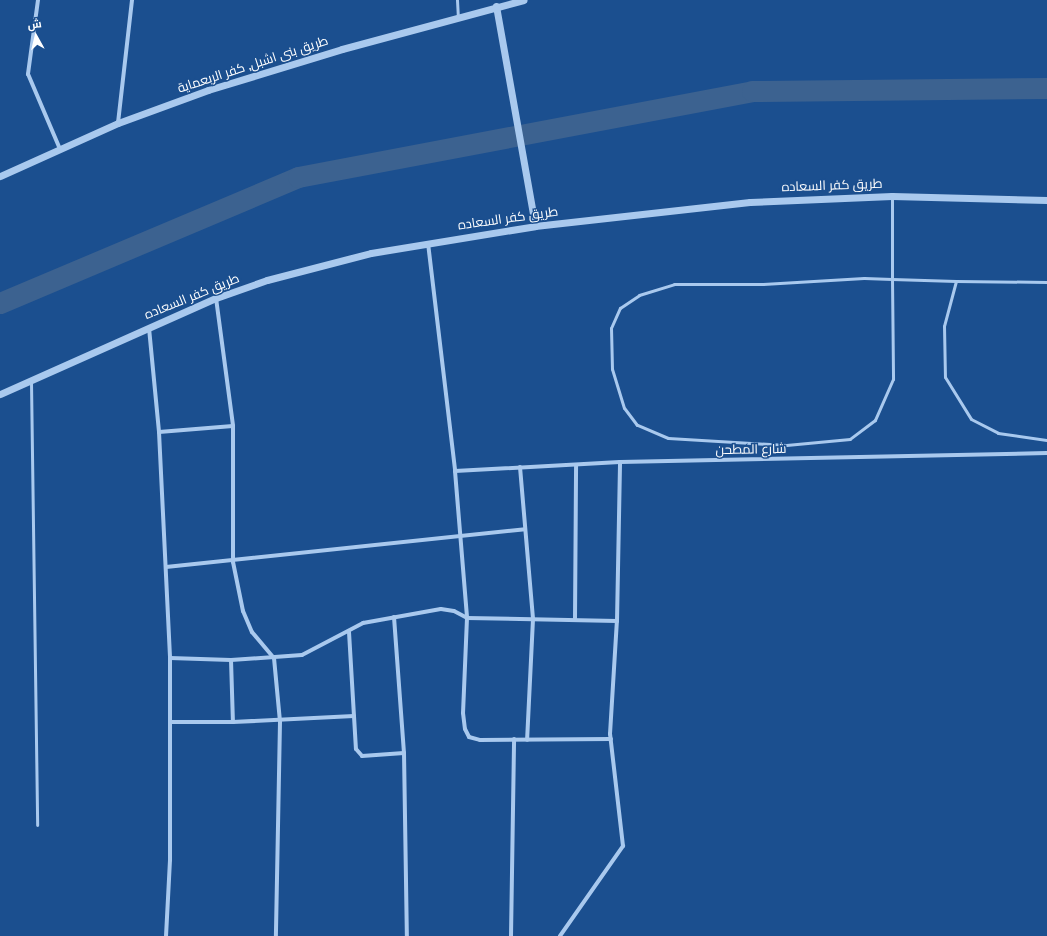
<!DOCTYPE html>
<meta charset="utf-8">
<style>
body{margin:0}
#map{position:relative;width:1047px;height:936px;overflow:hidden;background:#1b4f8f;font-family:"Space Grotesk",Cairo,sans-serif}
div>[style]{position:absolute}
[style*='--x']{left:calc(var(--x)*1px);top:calc(var(--y)*1px);width:calc(var(--w)*1px);rotate:calc(var(--a)*1deg)}
.canal>*{height:21px;margin:-10.5px;padding:0 10.5px;transform-origin:10.5px;border-radius:10.5px;background:#3c6290}
.service>*{height:3px;margin:-1.5px;padding:0 1.5px;transform-origin:1.5px;border-radius:1.5px;background:#a9c9ee}
.minor>*{height:4px;margin:-2px;padding:0 2px;transform-origin:2px;border-radius:2px;background:#a9c9ee}
.tertiary>*{height:7px;margin:-3.5px;padding:0 3.5px;transform-origin:3.5px;border-radius:3.5px;background:#a9c9ee}
span{translate:-50% -50%;white-space:nowrap;text-align:center;line-height:1.15;-webkit-text-stroke:3px #1b4f8f;paint-order:stroke}
.street-label{font-size:13px;color:#fff}
.north{position:absolute;left:16px;top:16px;width:40px;height:40px;-webkit-text-stroke:3px #1b4f8f;paint-order:stroke;rotate:352deg;font-size:11px;font-weight:700;line-height:16px;text-align:center;color:#fff}
.north::after{content:'';display:block;margin:auto;width:14px;height:18px;background:#fff;clip-path:polygon(50% 0,100% 100%,50% 72%,0 100%)}
</style>
<div id="map">
<div class="canal">
<i style="--x:0;--y:303;--w:324;--a:-22.9"></i>
<i style="--x:298;--y:177;--w:462;--a:-10.7"></i>
<i style="--x:752;--y:91;--w:295;--a:-0.6"></i>
</div>
<div class="service">
<i style="--x:457;--y:0;--w:17;--a:87"></i>
<i style="--x:892;--y:196;--w:83;--a:90"></i>
<i style="--x:892;--y:279;--w:100;--a:89.4"></i>
<i style="--x:893;--y:379;--w:45;--a:113.7"></i>
<i style="--x:875;--y:420;--w:31;--a:143"></i>
<i style="--x:850;--y:439;--w:64;--a:174.6"></i>
<i style="--x:786;--y:445;--w:118;--a:-176.6"></i>
<i style="--x:668;--y:438;--w:34;--a:-157"></i>
<i style="--x:637;--y:425;--w:21;--a:-127"></i>
<i style="--x:624;--y:408;--w:41;--a:-107.1"></i>
<i style="--x:612;--y:369;--w:41;--a:-91.4"></i>
<i style="--x:611;--y:328;--w:22;--a:-66"></i>
<i style="--x:620;--y:308;--w:23;--a:-34"></i>
<i style="--x:639;--y:295;--w:37;--a:-17"></i>
<i style="--x:674;--y:284;--w:89;--a:0"></i>
<i style="--x:763;--y:284;--w:101;--a:-3.4"></i>
<i style="--x:864;--y:278;--w:28;--a:2"></i>
<i style="--x:892;--y:279;--w:64;--a:1.8"></i>
<i style="--x:956;--y:281;--w:91;--a:0.6"></i>
<i style="--x:956;--y:281;--w:47;--a:104.9"></i>
<i style="--x:944;--y:326;--w:51;--a:88.9"></i>
<i style="--x:945;--y:377;--w:49;--a:58.2"></i>
<i style="--x:971;--y:419;--w:30;--a:27"></i>
<i style="--x:998;--y:433;--w:49;--a:8.1"></i>
<i style="--x:31;--y:382;--w:443;--a:89.2"></i>
</div>
<div class="minor">
<i style="--x:38;--y:0;--w:75;--a:97.7"></i>
<i style="--x:28;--y:74;--w:82;--a:66.9"></i>
<i style="--x:118;--y:123;--w:124;--a:-83.5"></i>
<i style="--x:428;--y:243;--w:230;--a:83.2"></i>
<i style="--x:455;--y:471;--w:147;--a:85.3"></i>
<i style="--x:467;--y:618;--w:95;--a:92.4"></i>
<i style="--x:463;--y:713;--w:16;--a:83"></i>
<i style="--x:465;--y:729;--w:9;--a:63"></i>
<i style="--x:469;--y:737;--w:11;--a:15"></i>
<i style="--x:480;--y:740;--w:131;--a:-0.4"></i>
<i style="--x:216;--y:298;--w:129;--a:82.4"></i>
<i style="--x:149;--y:328;--w:104;--a:84.5"></i>
<i style="--x:159;--y:432;--w:226;--a:87.2"></i>
<i style="--x:170;--y:658;--w:202;--a:90"></i>
<i style="--x:170;--y:860;--w:76;--a:93"></i>
<i style="--x:159;--y:432;--w:74;--a:-4.6"></i>
<i style="--x:233;--y:426;--w:136;--a:90"></i>
<i style="--x:233;--y:562;--w:50;--a:78.5"></i>
<i style="--x:243;--y:611;--w:23;--a:67"></i>
<i style="--x:252;--y:632;--w:34;--a:50"></i>
<i style="--x:274;--y:658;--w:64;--a:84.6"></i>
<i style="--x:280;--y:722;--w:214;--a:91.1"></i>
<i style="--x:520;--y:467;--w:153;--a:85.1"></i>
<i style="--x:533;--y:619;--w:121;--a:92.8"></i>
<i style="--x:455;--y:471;--w:165;--a:-3.1"></i>
<i style="--x:620;--y:462;--w:427;--a:-1.2"></i>
<i style="--x:166;--y:567;--w:361;--a:-6"></i>
<i style="--x:394;--y:617;--w:136;--a:85.8"></i>
<i style="--x:404;--y:753;--w:183;--a:89.1"></i>
<i style="--x:575;--y:619;--w:154;--a:-89.6"></i>
<i style="--x:349;--y:632;--w:117;--a:86.6"></i>
<i style="--x:356;--y:749;--w:9;--a:49"></i>
<i style="--x:362;--y:756;--w:42;--a:-4.1"></i>
<i style="--x:170;--y:658;--w:61;--a:1.9"></i>
<i style="--x:231;--y:660;--w:71;--a:-4"></i>
<i style="--x:302;--y:655;--w:69;--a:-27.7"></i>
<i style="--x:363;--y:623;--w:79;--a:-10.2"></i>
<i style="--x:441;--y:609;--w:13;--a:9"></i>
<i style="--x:454;--y:611;--w:15;--a:28"></i>
<i style="--x:467;--y:618;--w:150;--a:1.1"></i>
<i style="--x:231;--y:660;--w:62;--a:88.2"></i>
<i style="--x:233;--y:722;--w:121;--a:-2.8"></i>
<i style="--x:170;--y:722;--w:63;--a:0"></i>
<i style="--x:511;--y:936;--w:197;--a:-89.1"></i>
<i style="--x:560;--y:936;--w:110;--a:-55"></i>
<i style="--x:623;--y:846;--w:113;--a:-96.6"></i>
<i style="--x:610;--y:734;--w:113;--a:-86.5"></i>
<i style="--x:617;--y:621;--w:159;--a:-88.9"></i>
</div>
<div class="tertiary">
<i style="--x:496;--y:6;--w:223;--a:79.9"></i>
<i style="--x:0;--y:176;--w:129;--a:-24.2"></i>
<i style="--x:118;--y:123;--w:96;--a:-20.1"></i>
<i style="--x:208;--y:90;--w:140;--a:-17"></i>
<i style="--x:342;--y:49;--w:188;--a:-15.1"></i>
<i style="--x:0;--y:394;--w:236;--a:-24"></i>
<i style="--x:216;--y:298;--w:54;--a:-19.4"></i>
<i style="--x:267;--y:280;--w:107;--a:-14.6"></i>
<i style="--x:371;--y:253;--w:166;--a:-9.3"></i>
<i style="--x:535;--y:226;--w:216;--a:-6.4"></i>
<i style="--x:750;--y:202;--w:142;--a:-2.4"></i>
<i style="--x:892;--y:196;--w:155;--a:1.5"></i>
</div>
<div class="street-label">
<span style="left:253px;top:65px;rotate:-18deg">طريق بنى اشبل, كفر الربعماية</span>
<span style="left:832px;top:186px;rotate:-2deg">طريق كفر السعاده</span>
<span style="left:508px;top:219px;rotate:-8deg">طريق كفر السعاده</span>
<span style="left:192px;top:297px;rotate:-22deg">طريق كفر السعاده</span>
<span style="left:751px;top:450px;rotate:-1deg">شارع المطحن</span>
</div>
<div class="north">ش</div>
</div>
